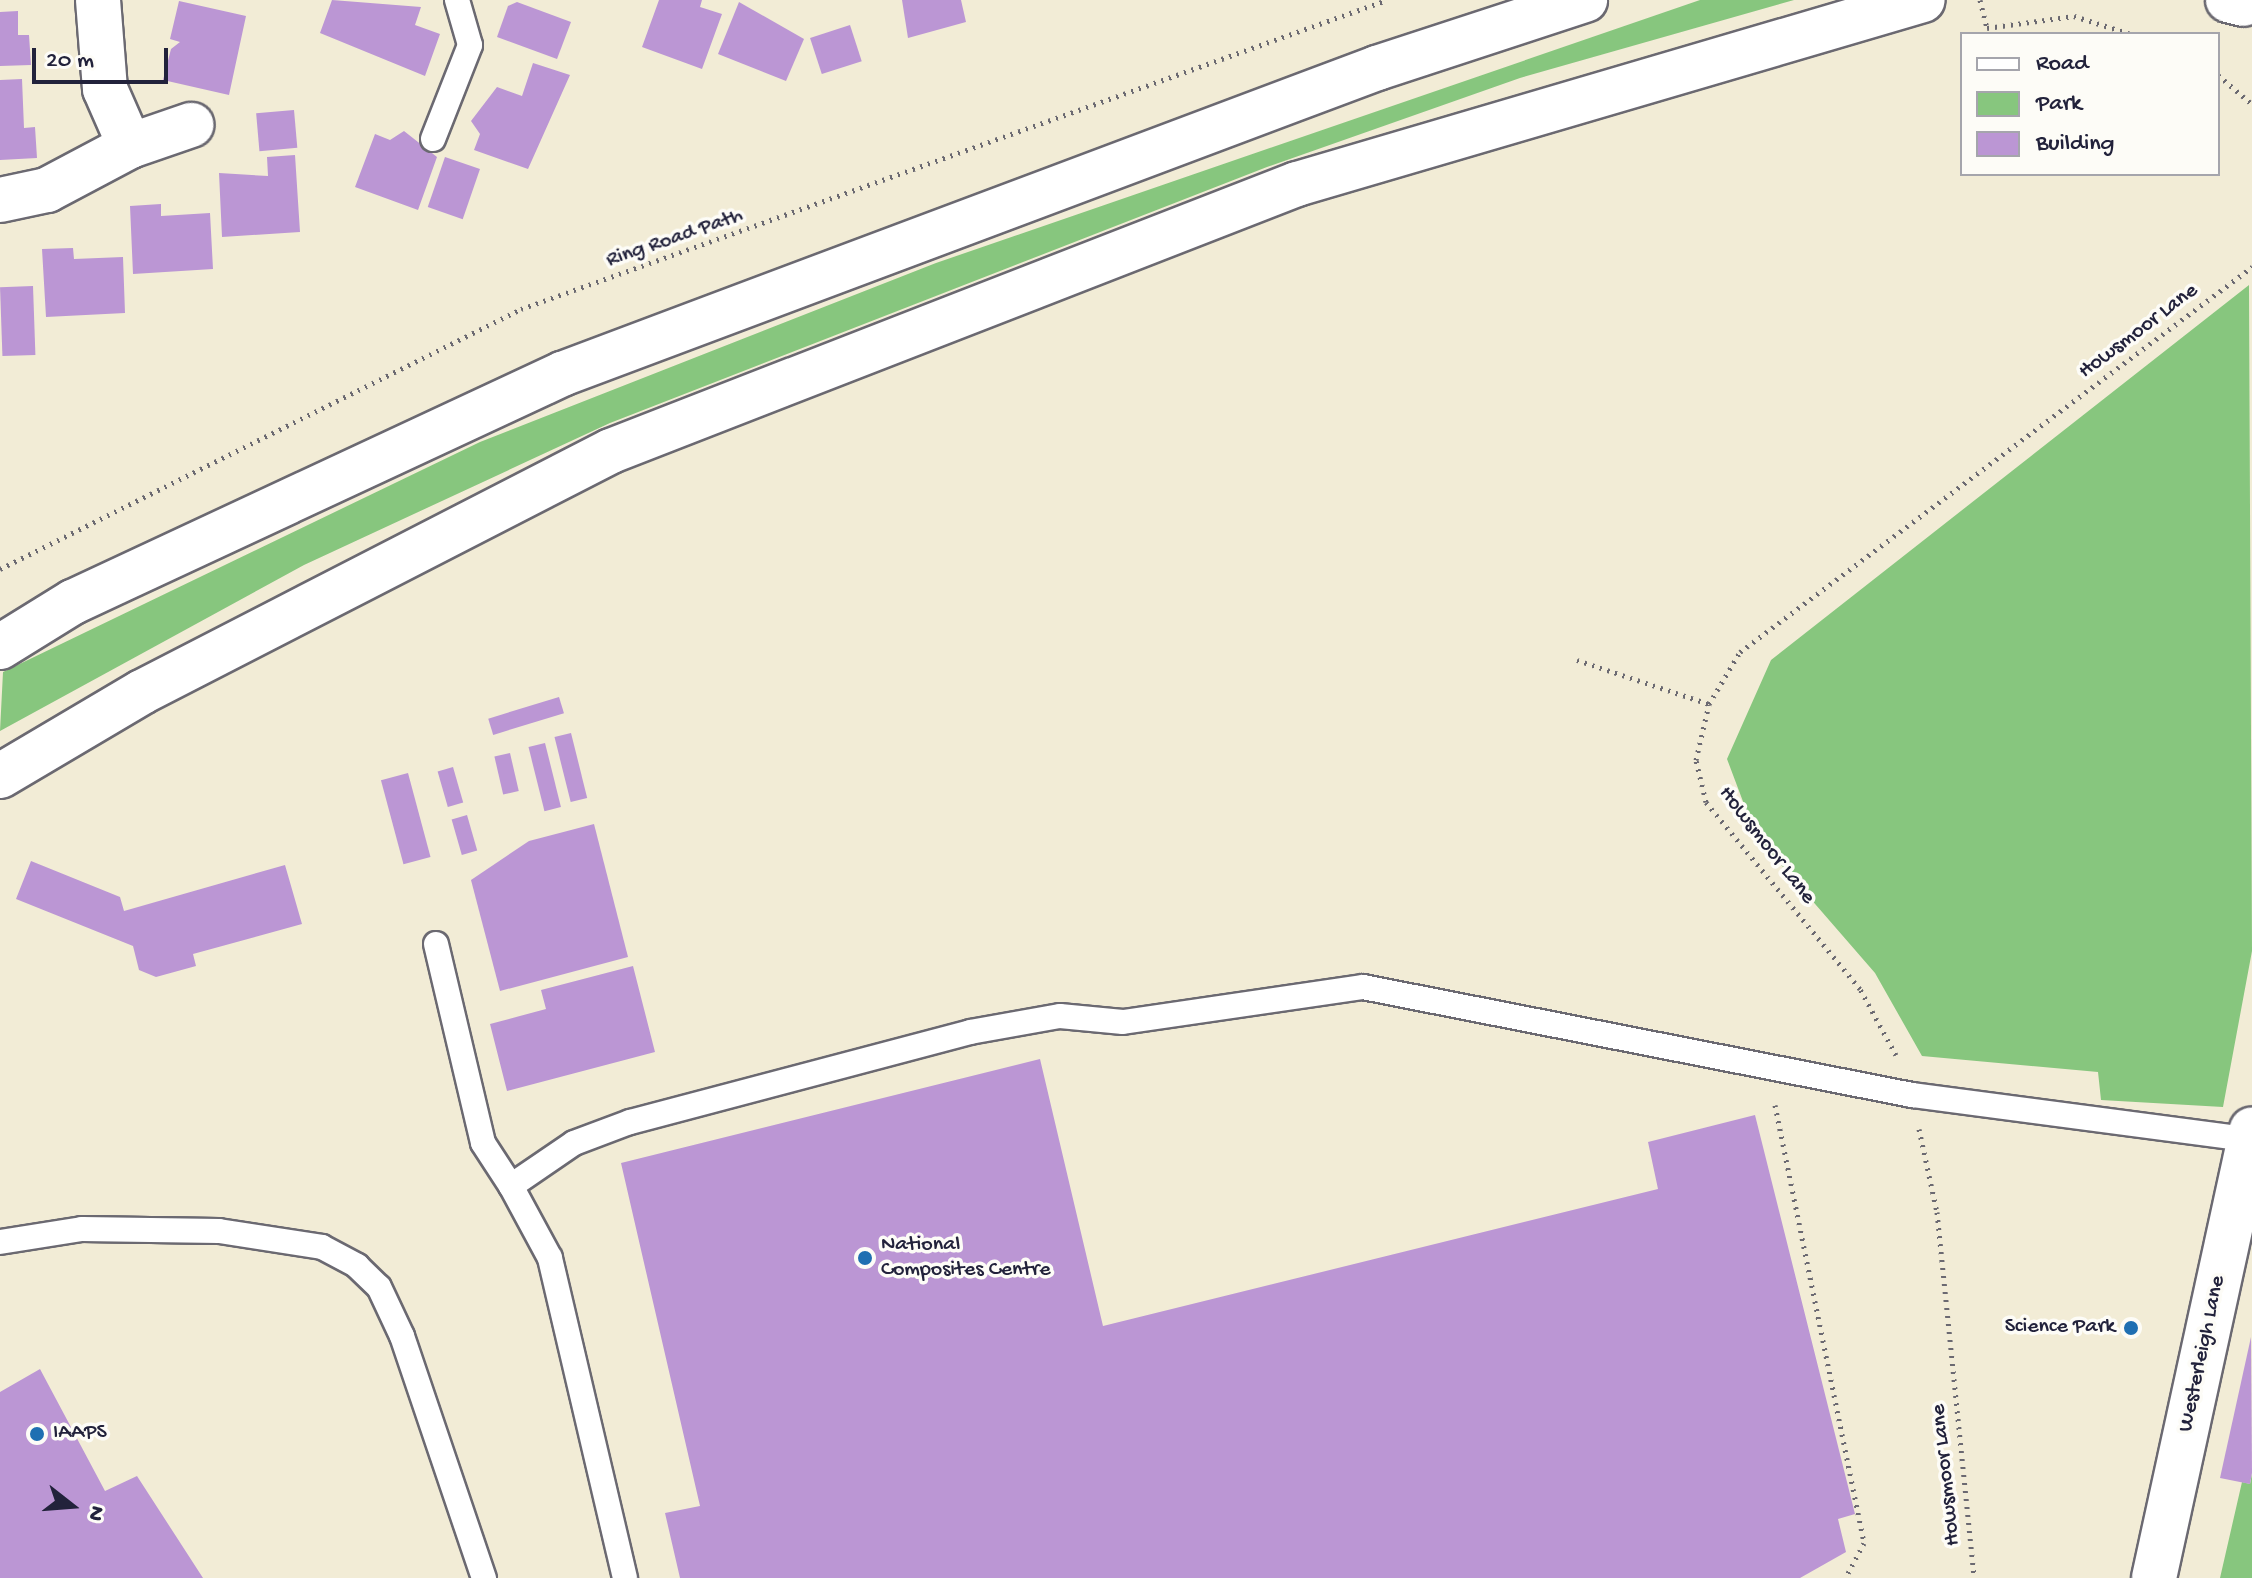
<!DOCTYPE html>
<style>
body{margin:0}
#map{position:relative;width:2252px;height:1578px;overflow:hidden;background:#f2ecd6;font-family:"Gochi Hand",sans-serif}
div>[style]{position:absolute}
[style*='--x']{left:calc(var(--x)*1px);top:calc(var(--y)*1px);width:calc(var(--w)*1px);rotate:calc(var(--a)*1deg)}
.green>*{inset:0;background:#87c67e}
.building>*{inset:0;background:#bb96d4;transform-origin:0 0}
.path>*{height:5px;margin-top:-2.5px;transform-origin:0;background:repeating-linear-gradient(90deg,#6b6971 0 2px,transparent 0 8px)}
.roads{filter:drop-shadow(2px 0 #6b6971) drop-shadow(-2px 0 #6b6971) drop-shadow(0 2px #6b6971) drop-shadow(0 -2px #6b6971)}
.lane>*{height:24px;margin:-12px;padding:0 12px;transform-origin:12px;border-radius:12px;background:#fff}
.street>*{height:44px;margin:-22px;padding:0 22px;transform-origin:22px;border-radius:22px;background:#fff}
.highway>*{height:44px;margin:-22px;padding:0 22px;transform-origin:22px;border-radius:22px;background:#fff}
.dots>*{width:22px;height:22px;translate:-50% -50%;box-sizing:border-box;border:4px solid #fdfcf7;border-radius:50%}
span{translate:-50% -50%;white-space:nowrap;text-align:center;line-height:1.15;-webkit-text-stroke:7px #fdfcf7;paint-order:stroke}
.street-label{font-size:22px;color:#22223b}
.poi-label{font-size:22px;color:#22223b}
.left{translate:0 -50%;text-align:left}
.right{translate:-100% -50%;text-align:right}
.legend{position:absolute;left:1960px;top:32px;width:260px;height:144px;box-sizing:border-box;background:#fdfcf7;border:2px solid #a5a5ac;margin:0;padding:10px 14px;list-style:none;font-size:24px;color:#22223b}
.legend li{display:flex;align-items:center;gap:16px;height:40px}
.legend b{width:40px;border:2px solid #a5a5ac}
.north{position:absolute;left:32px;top:1466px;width:80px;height:80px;-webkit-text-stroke:6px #fdfcf7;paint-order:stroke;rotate:107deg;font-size:22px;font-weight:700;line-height:32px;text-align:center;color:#22223b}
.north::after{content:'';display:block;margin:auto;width:28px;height:36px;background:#22223b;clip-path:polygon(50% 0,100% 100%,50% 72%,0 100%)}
.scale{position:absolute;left:32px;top:48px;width:136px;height:36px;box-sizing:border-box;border:4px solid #22223b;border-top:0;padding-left:10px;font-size:24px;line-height:28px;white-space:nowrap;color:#22223b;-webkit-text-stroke:6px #fdfcf7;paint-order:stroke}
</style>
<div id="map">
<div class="green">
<i style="clip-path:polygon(1700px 0,1794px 0,1520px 78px,1267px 167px,610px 423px,304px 565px,0 731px,3px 672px,480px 442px,936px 263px)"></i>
<i style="clip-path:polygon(2249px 285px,2252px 951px,2223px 1107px,2101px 1100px,2098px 1072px,1922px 1056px,1875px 973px,1756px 836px,1727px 759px,1771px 660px)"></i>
<i style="clip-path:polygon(2252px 1474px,2252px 1578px,2220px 1578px,2242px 1482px,2250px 1484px)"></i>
</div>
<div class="building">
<i style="clip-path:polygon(332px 0,421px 7px,415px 25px,440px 34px,425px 76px,320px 33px)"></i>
<i style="clip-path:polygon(659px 0,702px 0,700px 7px,722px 14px,702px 69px,642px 47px)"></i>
<i style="clip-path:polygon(902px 0,961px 0,966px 22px,908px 38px)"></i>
<i style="clip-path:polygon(179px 1px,246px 16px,229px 95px,163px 80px,171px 49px,180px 42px,170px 39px)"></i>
<i style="clip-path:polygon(517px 2px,571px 22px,557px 59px,497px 37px,508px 6px)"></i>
<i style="clip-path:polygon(739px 2px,804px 39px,786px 81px,718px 54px)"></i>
<i style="clip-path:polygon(18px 11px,18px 35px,29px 35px,31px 65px,0 66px,0 12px)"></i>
<i style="left:850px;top:25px;width:38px;height:42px;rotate:72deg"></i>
<i style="clip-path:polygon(533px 63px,570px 75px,528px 169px,474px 150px,480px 134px,471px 121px,497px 87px,522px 96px)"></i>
<i style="clip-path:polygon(22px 79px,24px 128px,35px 127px,37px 158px,0 160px,0 80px)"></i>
<i style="left:294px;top:110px;width:38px;height:38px;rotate:85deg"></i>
<i style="clip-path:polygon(404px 131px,437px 157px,418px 210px,355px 187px,375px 134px,390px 140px)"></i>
<i style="clip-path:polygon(295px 155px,300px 232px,222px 237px,219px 173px,268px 176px,267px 157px)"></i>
<i style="left:445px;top:157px;width:37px;height:53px;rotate:19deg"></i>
<i style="clip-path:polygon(161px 204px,161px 216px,210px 213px,213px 269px,133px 274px,130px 206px)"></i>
<i style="clip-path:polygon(73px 248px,74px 259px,123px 257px,125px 313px,46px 317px,42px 249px)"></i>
<i style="left:33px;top:286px;width:69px;height:33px;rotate:88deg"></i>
<i style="left:559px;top:697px;width:17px;height:74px;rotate:73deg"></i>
<i style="left:571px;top:733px;width:67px;height:17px;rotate:76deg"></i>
<i style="left:545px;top:743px;width:66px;height:17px;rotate:76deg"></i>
<i style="left:510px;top:753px;width:39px;height:16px;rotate:77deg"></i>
<i style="left:453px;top:767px;width:37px;height:16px;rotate:74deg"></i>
<i style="left:408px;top:773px;width:87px;height:28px;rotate:75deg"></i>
<i style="left:467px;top:815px;width:37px;height:16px;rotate:74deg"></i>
<i style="clip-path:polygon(594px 824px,628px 957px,500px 991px,471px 880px,529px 841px)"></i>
<i style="clip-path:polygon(31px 861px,120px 897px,124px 911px,285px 865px,302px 924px,193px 954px,196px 966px,156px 977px,139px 970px,133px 946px,16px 899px)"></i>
<i style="clip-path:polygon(633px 966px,655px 1052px,507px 1091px,490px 1024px,546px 1009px,541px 990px)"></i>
<i style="clip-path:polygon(1040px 1059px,1103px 1326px,1658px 1189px,1648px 1142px,1755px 1115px,1855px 1514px,1838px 1519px,1846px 1552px,1800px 1578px,680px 1578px,665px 1513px,700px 1506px,621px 1163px)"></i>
<i style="clip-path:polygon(2251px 1337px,2252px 1473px,2250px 1484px,2220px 1478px)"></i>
<i style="clip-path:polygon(40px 1369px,105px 1491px,137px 1476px,203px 1578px,0 1578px,0 1392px)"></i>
</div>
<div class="path">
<i style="--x:1980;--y:0;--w:29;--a:76"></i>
<i style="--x:1987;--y:28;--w:88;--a:-7.9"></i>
<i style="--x:2074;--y:16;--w:60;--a:17.5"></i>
<i style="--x:2218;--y:75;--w:45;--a:40.5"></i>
<i style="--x:0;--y:569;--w:582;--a:-26.52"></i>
<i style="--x:521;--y:309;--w:919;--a:-19.64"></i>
<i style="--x:1577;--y:660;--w:139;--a:18.4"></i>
<i style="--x:1896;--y:1055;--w:75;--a:-118.6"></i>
<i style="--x:1860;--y:989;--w:242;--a:-129.5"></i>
<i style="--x:1706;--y:802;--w:43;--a:-103.4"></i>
<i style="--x:1696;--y:760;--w:57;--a:-76.9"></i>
<i style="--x:1709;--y:704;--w:61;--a:-59.2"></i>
<i style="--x:1740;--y:652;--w:641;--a:-36.94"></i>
<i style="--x:1775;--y:1105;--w:447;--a:78.5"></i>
<i style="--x:1864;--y:1543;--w:40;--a:118"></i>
<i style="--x:1919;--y:1129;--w:85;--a:77.8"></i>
<i style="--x:1937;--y:1212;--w:368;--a:84.2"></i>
</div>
<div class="roads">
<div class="lane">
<i style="--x:433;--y:139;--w:101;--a:-68.5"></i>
<i style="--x:470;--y:45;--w:47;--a:-106.1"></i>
<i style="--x:436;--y:944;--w:204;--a:76.7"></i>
<i style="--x:483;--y:1143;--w:51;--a:56.9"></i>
<i style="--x:0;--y:1242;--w:83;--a:-9"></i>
<i style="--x:82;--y:1229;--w:137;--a:0.8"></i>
<i style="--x:219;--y:1231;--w:104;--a:8.8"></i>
<i style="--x:322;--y:1247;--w:40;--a:28"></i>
<i style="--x:357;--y:1266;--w:30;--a:44"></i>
<i style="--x:379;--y:1287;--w:54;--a:64.9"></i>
<i style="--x:402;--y:1336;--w:256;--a:71.3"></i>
<i style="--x:625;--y:1578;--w:329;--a:-103.2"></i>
<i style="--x:550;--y:1258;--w:82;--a:-118.4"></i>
<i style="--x:511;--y:1186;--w:76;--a:-34.3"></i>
<i style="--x:574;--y:1143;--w:60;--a:-20.6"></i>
<i style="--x:630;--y:1122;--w:352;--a:-14.8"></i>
<i style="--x:970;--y:1032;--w:91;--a:-10.1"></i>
<i style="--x:1060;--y:1016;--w:63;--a:5.4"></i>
<i style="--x:1123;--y:1022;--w:243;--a:-8.3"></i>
<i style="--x:1363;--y:987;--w:560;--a:11.13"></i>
<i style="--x:1912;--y:1095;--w:343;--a:7.5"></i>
</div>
<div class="street">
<i style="--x:130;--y:146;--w:65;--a:-19"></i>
<i style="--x:0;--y:200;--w:48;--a:-12"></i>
<i style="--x:47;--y:190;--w:94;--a:-27.9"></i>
<i style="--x:130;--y:146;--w:62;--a:-113.7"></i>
<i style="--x:105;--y:89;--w:89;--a:-94.5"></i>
<i style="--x:2154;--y:1578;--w:459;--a:-77.7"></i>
</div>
<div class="highway">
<i style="--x:2228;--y:0;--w:16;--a:14"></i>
<i style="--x:0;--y:647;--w:86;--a:-31.7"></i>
<i style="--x:73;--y:602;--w:540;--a:-25"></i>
<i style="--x:562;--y:374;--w:871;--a:-20.58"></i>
<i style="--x:1377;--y:68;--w:219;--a:-18.1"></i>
<i style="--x:0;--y:776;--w:165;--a:-30.6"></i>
<i style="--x:142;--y:692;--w:527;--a:-27.2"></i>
<i style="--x:611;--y:451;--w:736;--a:-21.27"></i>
<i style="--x:1297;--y:184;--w:652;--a:-16.38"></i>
</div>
</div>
<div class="dots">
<i style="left:865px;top:1258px;background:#1f6fb2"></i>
<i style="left:2131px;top:1328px;background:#1f6fb2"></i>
<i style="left:37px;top:1434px;background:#1f6fb2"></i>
</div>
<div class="street-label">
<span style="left:675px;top:239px;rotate:-19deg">Ring Road Path</span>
<span style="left:2139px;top:332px;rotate:-37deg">Howsmoor Lane</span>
<span style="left:1766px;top:846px;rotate:52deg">Howsmoor Lane</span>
<span style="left:2203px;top:1354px;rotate:-78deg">Westerleigh Lane</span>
<span style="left:1947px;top:1475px;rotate:-96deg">Howsmoor Lane</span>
</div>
<div class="poi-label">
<span class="left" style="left:881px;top:1258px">National<br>Composites Centre</span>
<span class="right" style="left:2115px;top:1328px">Science Park</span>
<span class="left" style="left:53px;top:1434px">IAAPS</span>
</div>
<ul class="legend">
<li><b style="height:10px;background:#fff"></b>Road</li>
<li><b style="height:22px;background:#87c67e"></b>Park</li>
<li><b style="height:22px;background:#bb96d4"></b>Building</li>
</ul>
<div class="north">N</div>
<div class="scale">20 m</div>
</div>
